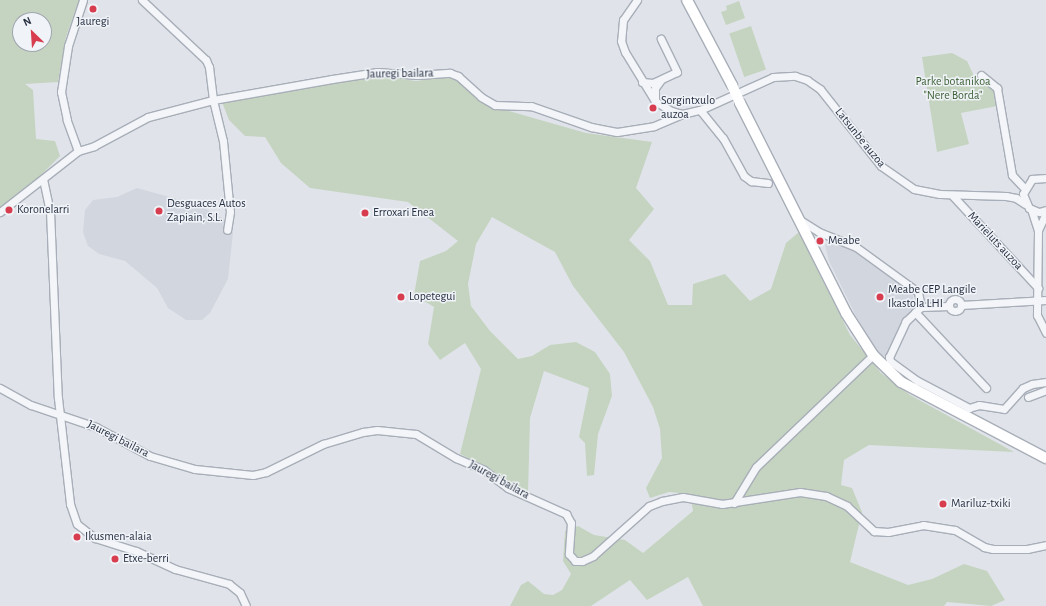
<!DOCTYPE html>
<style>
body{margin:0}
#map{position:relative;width:1046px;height:606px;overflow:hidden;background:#e0e4ea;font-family:"Alegreya Sans",sans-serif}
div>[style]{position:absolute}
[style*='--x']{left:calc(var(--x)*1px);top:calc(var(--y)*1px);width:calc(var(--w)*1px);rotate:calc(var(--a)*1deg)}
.built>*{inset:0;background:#d2d6df}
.green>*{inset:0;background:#c5d4c0;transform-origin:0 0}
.roads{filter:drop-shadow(1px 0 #a8aeb8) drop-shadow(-1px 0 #a8aeb8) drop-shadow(0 1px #a8aeb8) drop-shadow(0 -1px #a8aeb8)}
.street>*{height:7px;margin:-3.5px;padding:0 3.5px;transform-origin:3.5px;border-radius:3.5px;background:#f3f5f8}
.street>.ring{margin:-3.5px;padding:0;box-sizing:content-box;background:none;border:7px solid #f3f5f8;border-radius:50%}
.secondary>*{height:10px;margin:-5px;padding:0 5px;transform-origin:5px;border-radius:5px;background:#fff}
.secondary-bridge>*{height:10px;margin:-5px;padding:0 5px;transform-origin:5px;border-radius:5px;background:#fff}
.dots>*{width:11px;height:11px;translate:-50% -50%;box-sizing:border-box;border:2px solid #f0f3f7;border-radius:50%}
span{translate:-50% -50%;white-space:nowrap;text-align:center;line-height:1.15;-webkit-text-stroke:3px #f0f3f7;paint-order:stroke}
.poi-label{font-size:12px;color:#273042}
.left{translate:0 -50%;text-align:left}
.street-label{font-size:12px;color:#273042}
.park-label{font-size:12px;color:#3b5f34}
.north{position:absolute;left:12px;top:12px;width:40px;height:40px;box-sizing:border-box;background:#f0f3f7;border:1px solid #a0a5af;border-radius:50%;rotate:335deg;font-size:11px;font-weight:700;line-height:16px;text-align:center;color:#273042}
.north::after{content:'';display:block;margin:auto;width:14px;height:18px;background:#d73d4f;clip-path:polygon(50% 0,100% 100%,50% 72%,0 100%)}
</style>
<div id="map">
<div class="built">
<i style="clip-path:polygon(137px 188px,199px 205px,224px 219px,233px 233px,228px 279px,210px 313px,202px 320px,186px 320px,168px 308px,157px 288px,125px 261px,99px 254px,88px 246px,83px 232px,85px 210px,93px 200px,117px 197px)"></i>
<i style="clip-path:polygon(829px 241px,852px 250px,913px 293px,913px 308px,902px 322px,894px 346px,883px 358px,872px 343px,855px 314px,829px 261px,825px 245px)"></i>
</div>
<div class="green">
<i style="clip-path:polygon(evenodd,0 0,79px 0,66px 37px,58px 82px,25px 84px,33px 90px,36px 139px,55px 141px,60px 156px,34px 182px,0 208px,0 0,20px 20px,44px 20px,44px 44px,20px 44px,20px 20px)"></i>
<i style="clip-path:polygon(739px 1px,745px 18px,726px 25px,721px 12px,727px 10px,726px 6px)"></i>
<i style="left:751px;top:26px;width:46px;height:23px;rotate:71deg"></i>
<i style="clip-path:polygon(952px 53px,967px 61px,973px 74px,983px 84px,997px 90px,998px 97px,994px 99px,997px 106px,961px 113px,969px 144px,937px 152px,922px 57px)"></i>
<i style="clip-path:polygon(388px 77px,416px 81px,444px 77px,457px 78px,495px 107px,586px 133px,652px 142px,636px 188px,654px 209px,629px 240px,650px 261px,668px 305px,692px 305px,693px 284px,725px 274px,750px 301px,771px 289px,786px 243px,799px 232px,850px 335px,881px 373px,910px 395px,1014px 452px,869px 445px,844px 460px,841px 485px,852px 488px,862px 512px,850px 562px,908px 585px,932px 579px,964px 564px,987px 571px,1005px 600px,991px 606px,947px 602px,944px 606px,703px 606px,688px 577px,647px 600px,630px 580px,591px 606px,510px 606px,521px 585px,528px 581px,544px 594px,553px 595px,562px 590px,571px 574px,563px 561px,565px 531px,578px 526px,594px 535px,625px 540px,643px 553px,693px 511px,690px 494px,669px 492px,650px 498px,646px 488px,662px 458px,660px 429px,653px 407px,624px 352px,573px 286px,555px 252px,492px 217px,476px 244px,468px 284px,471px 306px,490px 331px,518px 359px,532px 356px,550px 345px,576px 342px,595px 352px,610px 374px,612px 396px,598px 434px,594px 475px,587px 476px,585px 443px,579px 437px,589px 388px,544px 371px,530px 418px,528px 494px,515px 489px,489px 468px,460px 454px,481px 369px,465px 343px,440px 360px,428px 344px,434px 307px,414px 295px,420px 261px,446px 251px,458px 241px,408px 202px,310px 188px,281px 163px,265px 137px,245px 136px,229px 120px,222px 102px,336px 82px)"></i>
</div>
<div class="roads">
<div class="street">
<i style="--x:142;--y:0;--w:88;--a:43.2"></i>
<i style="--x:206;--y:60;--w:8;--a:67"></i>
<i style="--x:209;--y:67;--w:33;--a:83"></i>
<i style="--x:213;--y:100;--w:42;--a:76.3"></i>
<i style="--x:223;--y:141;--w:71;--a:84.4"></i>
<i style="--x:230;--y:212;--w:18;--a:99"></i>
<i style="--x:637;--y:0;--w:24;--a:125"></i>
<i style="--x:623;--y:20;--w:21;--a:95"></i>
<i style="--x:621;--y:41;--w:12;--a:70"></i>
<i style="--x:625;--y:52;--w:57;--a:58.5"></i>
<i style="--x:655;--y:101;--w:19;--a:32"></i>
<i style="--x:671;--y:111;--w:11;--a:15"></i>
<i style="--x:682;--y:114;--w:18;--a:-13"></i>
<i style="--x:700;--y:110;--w:80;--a:-24.3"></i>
<i style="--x:773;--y:77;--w:22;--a:-3"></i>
<i style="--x:795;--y:76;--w:13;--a:18"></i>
<i style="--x:807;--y:80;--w:16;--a:35"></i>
<i style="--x:820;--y:89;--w:98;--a:51.6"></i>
<i style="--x:881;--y:166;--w:40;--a:34.9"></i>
<i style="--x:914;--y:189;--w:26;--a:11"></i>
<i style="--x:940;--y:194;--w:66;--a:1.7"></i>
<i style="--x:1006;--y:196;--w:10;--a:11"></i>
<i style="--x:1016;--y:198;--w:11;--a:34"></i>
<i style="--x:981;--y:75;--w:21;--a:39"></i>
<i style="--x:997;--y:88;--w:88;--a:80.2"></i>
<i style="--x:1012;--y:175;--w:18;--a:47"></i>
<i style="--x:642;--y:82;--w:11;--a:5"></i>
<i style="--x:653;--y:83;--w:26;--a:-25"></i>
<i style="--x:677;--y:72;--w:37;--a:-116"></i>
<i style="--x:655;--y:101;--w:13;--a:-90"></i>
<i style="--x:655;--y:88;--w:9;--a:-54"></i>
<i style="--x:700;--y:110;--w:36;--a:51"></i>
<i style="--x:723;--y:138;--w:43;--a:61.1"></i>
<i style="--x:744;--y:176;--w:9;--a:36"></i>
<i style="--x:751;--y:181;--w:17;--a:7"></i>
<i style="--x:78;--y:151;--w:33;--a:-110"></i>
<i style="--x:67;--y:120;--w:29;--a:-102"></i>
<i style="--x:61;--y:92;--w:47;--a:-81.3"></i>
<i style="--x:68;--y:46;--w:48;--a:-71.9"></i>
<i style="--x:1046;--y:178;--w:14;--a:176"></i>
<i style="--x:1032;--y:179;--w:17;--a:121"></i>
<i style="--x:1023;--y:194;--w:15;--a:67"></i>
<i style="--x:1029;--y:208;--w:11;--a:22"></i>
<i style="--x:1039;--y:212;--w:7;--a:-16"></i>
<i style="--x:43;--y:179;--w:33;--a:78"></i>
<i style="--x:50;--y:211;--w:187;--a:87.6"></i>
<i style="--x:58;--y:398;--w:107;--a:83.5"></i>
<i style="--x:70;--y:504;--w:21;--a:71"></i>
<i style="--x:77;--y:524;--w:23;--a:38"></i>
<i style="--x:95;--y:538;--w:43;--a:17.6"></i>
<i style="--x:136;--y:551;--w:43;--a:24.8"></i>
<i style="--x:175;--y:569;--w:56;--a:15.5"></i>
<i style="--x:229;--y:584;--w:14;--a:39"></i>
<i style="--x:240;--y:593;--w:14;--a:65"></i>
<i style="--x:952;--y:195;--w:127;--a:47.2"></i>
<i style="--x:1031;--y:209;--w:22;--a:72"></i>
<i style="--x:0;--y:212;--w:99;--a:-38"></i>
<i style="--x:78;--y:151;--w:17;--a:-17"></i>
<i style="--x:94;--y:146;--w:61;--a:-28.2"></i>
<i style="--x:148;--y:117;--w:67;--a:-14.7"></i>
<i style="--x:213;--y:100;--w:121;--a:-10"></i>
<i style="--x:332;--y:79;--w:46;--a:-8.8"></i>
<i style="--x:377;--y:72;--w:41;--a:4.2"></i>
<i style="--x:418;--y:75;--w:32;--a:-4"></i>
<i style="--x:450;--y:73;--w:9;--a:21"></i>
<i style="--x:458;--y:76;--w:31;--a:42"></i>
<i style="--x:481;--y:97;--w:16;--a:30"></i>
<i style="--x:495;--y:105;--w:36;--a:2"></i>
<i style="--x:531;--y:106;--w:64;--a:19.3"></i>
<i style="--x:591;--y:127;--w:26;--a:11"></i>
<i style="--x:617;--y:132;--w:37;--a:-9"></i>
<i style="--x:654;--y:126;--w:30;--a:-23"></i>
<i style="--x:1046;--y:213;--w:19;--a:115"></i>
<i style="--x:1038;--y:230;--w:85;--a:90.7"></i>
<i style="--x:1037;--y:315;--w:20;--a:63"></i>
<i style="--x:800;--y:220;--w:22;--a:32"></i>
<i style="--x:819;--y:232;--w:40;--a:22"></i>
<i style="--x:856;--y:247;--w:77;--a:36"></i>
<i style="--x:918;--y:292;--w:15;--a:79"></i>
<i class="ring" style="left:949px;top:299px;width:5px;height:5px"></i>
<i style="--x:961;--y:305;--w:85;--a:-3.4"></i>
<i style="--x:949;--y:306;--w:28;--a:178"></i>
<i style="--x:921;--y:307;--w:21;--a:137"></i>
<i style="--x:906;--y:321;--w:40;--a:115"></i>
<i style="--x:889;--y:357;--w:4;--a:76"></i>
<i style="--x:890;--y:361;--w:34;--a:36"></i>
<i style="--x:918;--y:381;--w:58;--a:27.9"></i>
<i style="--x:969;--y:408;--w:10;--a:-17"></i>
<i style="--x:979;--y:405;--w:25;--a:9"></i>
<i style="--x:1004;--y:409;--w:28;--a:-48"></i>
<i style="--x:1023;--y:388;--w:10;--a:-24"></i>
<i style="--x:1032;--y:384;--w:14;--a:-8"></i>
<i style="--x:915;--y:312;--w:104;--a:46.9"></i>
<i style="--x:0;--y:388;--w:35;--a:29"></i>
<i style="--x:31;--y:405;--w:69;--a:18.7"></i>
<i style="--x:96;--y:427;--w:61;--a:28.2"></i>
<i style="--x:150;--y:456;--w:47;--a:16.1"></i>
<i style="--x:195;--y:469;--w:58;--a:5.9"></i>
<i style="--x:253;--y:475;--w:13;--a:-13"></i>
<i style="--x:266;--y:472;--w:64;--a:-26.2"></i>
<i style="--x:323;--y:444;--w:42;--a:-16.7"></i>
<i style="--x:363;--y:432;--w:14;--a:-8"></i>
<i style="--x:377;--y:430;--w:39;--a:6"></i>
<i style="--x:416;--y:434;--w:47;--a:31"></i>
<i style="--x:456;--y:458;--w:30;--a:23"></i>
<i style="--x:484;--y:470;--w:30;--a:37"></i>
<i style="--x:508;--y:488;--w:64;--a:24.1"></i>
<i style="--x:566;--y:514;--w:10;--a:61"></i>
<i style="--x:571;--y:523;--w:31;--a:94"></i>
<i style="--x:569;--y:554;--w:9;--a:49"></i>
<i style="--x:575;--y:561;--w:7;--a:0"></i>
<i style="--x:582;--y:561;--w:12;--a:-24"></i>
<i style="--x:593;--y:556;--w:75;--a:-41.8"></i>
<i style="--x:649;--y:506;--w:14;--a:-21"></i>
<i style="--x:662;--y:501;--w:21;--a:-11"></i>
<i style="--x:683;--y:497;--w:40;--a:10"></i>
<i style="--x:722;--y:504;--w:79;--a:-8.7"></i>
<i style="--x:800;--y:492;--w:26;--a:9"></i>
<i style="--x:826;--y:496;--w:23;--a:25"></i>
<i style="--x:847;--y:506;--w:37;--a:43"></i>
<i style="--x:874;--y:531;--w:14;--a:4"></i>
<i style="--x:888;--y:532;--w:36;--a:-11"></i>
<i style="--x:923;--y:525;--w:32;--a:9"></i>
<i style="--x:955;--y:530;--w:34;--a:30"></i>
<i style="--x:984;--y:547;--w:9;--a:13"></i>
<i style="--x:993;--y:549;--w:34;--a:0"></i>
<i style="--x:1027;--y:549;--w:19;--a:-12"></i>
<i style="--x:1028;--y:397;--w:19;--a:-21"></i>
<i style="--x:734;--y:503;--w:42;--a:-58.6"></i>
<i style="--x:756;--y:467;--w:162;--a:-43.7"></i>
</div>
<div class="secondary">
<i style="--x:687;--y:0;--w:96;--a:62.1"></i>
<i style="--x:740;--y:103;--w:235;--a:63.2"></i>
<i style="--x:846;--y:313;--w:50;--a:57.3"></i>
<i style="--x:873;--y:355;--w:39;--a:44"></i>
<i style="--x:901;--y:382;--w:164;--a:27.7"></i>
</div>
</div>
<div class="secondary-bridge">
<i style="--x:732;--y:85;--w:20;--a:66"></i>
</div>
<div class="dots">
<i style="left:93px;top:9px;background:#d73d4f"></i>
<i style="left:653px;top:108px;background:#d73d4f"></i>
<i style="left:9px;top:210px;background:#d73d4f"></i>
<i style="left:159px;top:211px;background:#d73d4f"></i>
<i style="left:365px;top:213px;background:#d73d4f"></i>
<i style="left:820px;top:241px;background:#d73d4f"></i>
<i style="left:401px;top:297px;background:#d73d4f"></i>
<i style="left:880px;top:297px;background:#d73d4f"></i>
<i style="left:943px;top:504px;background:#d73d4f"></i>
<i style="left:77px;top:537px;background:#d73d4f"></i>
<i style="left:115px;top:559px;background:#d73d4f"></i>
</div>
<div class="poi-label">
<span style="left:93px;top:22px">Jauregi</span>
<span class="left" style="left:661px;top:108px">Sorgintxulo<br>auzoa</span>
<span class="left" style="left:167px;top:211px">Desguaces Autos<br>Zapiain, S.L.</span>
<span class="left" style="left:17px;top:210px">Koronelarri</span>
<span class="left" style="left:373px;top:213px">Erroxari Enea</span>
<span class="left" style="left:828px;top:241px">Meabe</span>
<span class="left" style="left:888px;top:297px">Meabe CEP Langile<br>Ikastola LHI</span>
<span class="left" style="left:409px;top:297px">Lopetegui</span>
<span class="left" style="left:951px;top:504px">Mariluz-txiki</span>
<span class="left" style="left:85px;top:537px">Ikusmen-alaia</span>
<span class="left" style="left:123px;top:559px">Etxe-berri</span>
</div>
<div class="street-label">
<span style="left:400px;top:74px;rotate:-1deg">Jauregi bailara</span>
<span style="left:860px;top:138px;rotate:51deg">Latsunbe auzoa</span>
<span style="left:995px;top:241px;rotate:47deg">Marieluts auzoa</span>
<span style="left:118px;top:439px;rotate:27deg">Jauregi bailara</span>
<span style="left:499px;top:480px;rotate:29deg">Jauregi bailara</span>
</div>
<div class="park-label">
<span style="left:953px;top:89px">Parke botanikoa<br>"Nere Borda"</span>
</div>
<div class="north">N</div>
</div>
